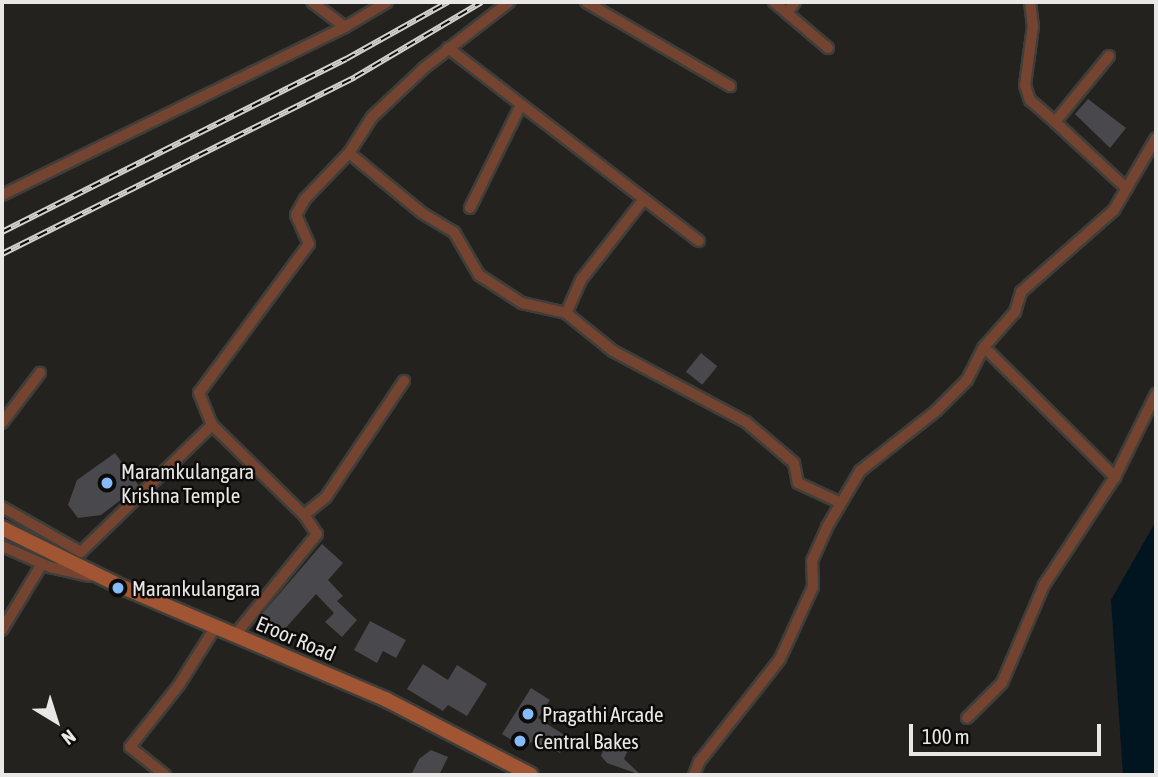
<!DOCTYPE html>
<style>
body{margin:0}
#map{position:relative;width:1158px;height:777px;overflow:hidden;background:#23221e;font-family:"Asap Condensed",sans-serif}
div>[style]{position:absolute}
[style*='--x']{left:calc(var(--x)*1px);top:calc(var(--y)*1px);width:calc(var(--w)*1px);rotate:calc(var(--a)*1deg)}
.water>*{inset:0;background:#001520}
.building>*{inset:0;background:#49494d;transform-origin:0 0}
.roads{filter:drop-shadow(2px 0 #3f3e3a) drop-shadow(-2px 0 #3f3e3a) drop-shadow(0 2px #3f3e3a) drop-shadow(0 -2px #3f3e3a)}
.street>*{height:10px;margin:-5px;padding:0 5px;transform-origin:5px;border-radius:5px;background:#744430}
.secondary>*{height:14px;margin:-7px;padding:0 7px;transform-origin:7px;border-radius:7px;background:#a15533}
.rail>*{height:6px;margin-top:-3px;transform-origin:0;background:repeating-linear-gradient(90deg,#0c0b0a 0 10px,#d2d1ce 0 20px);box-sizing:border-box;border-block:2px solid #d2d1ce}
.dots>*{width:19px;height:19px;translate:-50% -50%;box-sizing:border-box;border:4px solid #0c0b0a;border-radius:50%}
span{translate:-50% -50%;white-space:nowrap;text-align:center;line-height:1.15;-webkit-text-stroke:5px #0c0b0a;paint-order:stroke}
.poi-label{font-size:21px;color:#e9e8e6}
.left{translate:0 -50%;text-align:left}
.street-label{font-size:21px;color:#e9e8e6}
.frame{position:absolute;inset:0;border:4px solid #e9e8e6;pointer-events:none}
.north{position:absolute;left:21px;top:686px;width:70px;height:70px;-webkit-text-stroke:5px #0c0b0a;paint-order:stroke;rotate:142deg;font-size:19px;font-weight:700;line-height:28px;text-align:center;color:#e9e8e6}
.north::after{content:'';display:block;margin:auto;width:24px;height:32px;background:#e9e8e6;clip-path:polygon(50% 0,100% 100%,50% 72%,0 100%)}
.scale{position:absolute;left:909px;top:724px;width:192px;height:32px;box-sizing:border-box;border:4px solid #e9e8e6;border-top:0;padding-left:9px;font-size:21px;line-height:24px;white-space:nowrap;color:#e9e8e6;-webkit-text-stroke:5px #0c0b0a;paint-order:stroke}
</style>
<div id="map">
<div class="water">
<i style="clip-path:polygon(1156px 521px,1156px 775px,1123px 775px,1111px 600px)"></i>
</div>
<div class="building">
<i style="clip-path:polygon(1088px 99px,1126px 128px,1110px 148px,1075px 114px)"></i>
<i style="left:701px;top:353px;width:21px;height:24px;rotate:39deg"></i>
<i style="clip-path:polygon(115px 453px,139px 486px,101px 515px,78px 518px,68px 505px,77px 480px)"></i>
<i style="clip-path:polygon(322px 544px,343px 563px,328px 580px,343px 596px,337px 601px,357px 620px,342px 637px,325px 622px,334px 613px,316px 594px,282px 632px,262px 614px)"></i>
<i style="clip-path:polygon(370px 621px,406px 640px,396px 658px,383px 651px,377px 663px,354px 650px)"></i>
<i style="clip-path:polygon(423px 664px,448px 680px,457px 665px,487px 684px,467px 716px,448px 705px,443px 711px,407px 689px)"></i>
<i style="clip-path:polygon(531px 688px,550px 700px,538px 718px,569px 738px,560px 753px,549px 746px,546px 751px,531px 742px,526px 749px,502px 734px)"></i>
<i style="clip-path:polygon(607px 741px,628px 750px,624px 759px,641px 775px,607px 763px,601px 756px)"></i>
<i style="clip-path:polygon(431px 750px,448px 757px,439px 775px,411px 775px,419px 759px)"></i>
</div>
<div class="roads">
<div class="street">
<i style="--x:312;--y:2;--w:41;--a:37.1"></i>
<i style="--x:586;--y:2;--w:167;--a:30.3"></i>
<i style="--x:774;--y:2;--w:71;--a:40.4"></i>
<i style="--x:1030;--y:2;--w:24;--a:83"></i>
<i style="--x:1033;--y:26;--w:60;--a:97.7"></i>
<i style="--x:1025;--y:85;--w:16;--a:72"></i>
<i style="--x:1030;--y:100;--w:33;--a:41"></i>
<i style="--x:787;--y:13;--w:14;--a:-54"></i>
<i style="--x:448;--y:48;--w:247;--a:37.6"></i>
<i style="--x:644;--y:199;--w:103;--a:127.9"></i>
<i style="--x:581;--y:280;--w:36;--a:114"></i>
<i style="--x:1109;--y:56;--w:85;--a:129.3"></i>
<i style="--x:1055;--y:122;--w:98;--a:42.9"></i>
<i style="--x:349;--y:153;--w:94;--a:39.4"></i>
<i style="--x:422;--y:213;--w:37;--a:31"></i>
<i style="--x:454;--y:232;--w:50;--a:59.8"></i>
<i style="--x:479;--y:275;--w:51;--a:33.1"></i>
<i style="--x:522;--y:303;--w:45;--a:12.8"></i>
<i style="--x:566;--y:313;--w:60;--a:39"></i>
<i style="--x:613;--y:351;--w:151;--a:28.1"></i>
<i style="--x:746;--y:422;--w:63;--a:40.5"></i>
<i style="--x:794;--y:463;--w:20;--a:79"></i>
<i style="--x:798;--y:483;--w:45;--a:24.9"></i>
<i style="--x:2;--y:195;--w:382;--a:-26.1"></i>
<i style="--x:345;--y:27;--w:49;--a:-30.8"></i>
<i style="--x:644;--y:199;--w:69;--a:37.4"></i>
<i style="--x:470;--y:208;--w:115;--a:-63.7"></i>
<i style="--x:984;--y:347;--w:185;--a:44.8"></i>
<i style="--x:2;--y:423;--w:63;--a:-52.8"></i>
<i style="--x:2;--y:507;--w:91;--a:29.7"></i>
<i style="--x:81;--y:552;--w:182;--a:-44.1"></i>
<i style="--x:304;--y:515;--w:28;--a:-39"></i>
<i style="--x:326;--y:497;--w:140;--a:-56.1"></i>
<i style="--x:2;--y:546;--w:52;--a:23.6"></i>
<i style="--x:50;--y:567;--w:41;--a:12.7"></i>
<i style="--x:2;--y:630;--w:77;--a:-58.8"></i>
<i style="--x:235;--y:635;--w:130;--a:-50.9"></i>
<i style="--x:317;--y:534;--w:23;--a:-124"></i>
<i style="--x:304;--y:515;--w:129;--a:-135.6"></i>
<i style="--x:212;--y:425;--w:35;--a:-112"></i>
<i style="--x:199;--y:393;--w:185;--a:-53.6"></i>
<i style="--x:309;--y:244;--w:32;--a:-114"></i>
<i style="--x:296;--y:215;--w:18;--a:-61"></i>
<i style="--x:305;--y:199;--w:64;--a:-46.3"></i>
<i style="--x:349;--y:153;--w:43;--a:-57.4"></i>
<i style="--x:372;--y:117;--w:71;--a:-43.3"></i>
<i style="--x:424;--y:68;--w:108;--a:-37.8"></i>
<i style="--x:967;--y:718;--w:49;--a:-45"></i>
<i style="--x:1002;--y:683;--w:107;--a:-66.8"></i>
<i style="--x:1044;--y:585;--w:129;--a:-56.7"></i>
<i style="--x:1115;--y:477;--w:93;--a:-63.7"></i>
<i style="--x:165;--y:775;--w:45;--a:-141.3"></i>
<i style="--x:130;--y:747;--w:79;--a:-51.7"></i>
<i style="--x:179;--y:685;--w:70;--a:-57.9"></i>
<i style="--x:694;--y:775;--w:14;--a:-69"></i>
<i style="--x:699;--y:762;--w:131;--a:-51.8"></i>
<i style="--x:780;--y:659;--w:79;--a:-65.4"></i>
<i style="--x:813;--y:587;--w:26;--a:-92"></i>
<i style="--x:812;--y:561;--w:37;--a:-66"></i>
<i style="--x:827;--y:527;--w:65;--a:-59.5"></i>
<i style="--x:860;--y:471;--w:97;--a:-38.3"></i>
<i style="--x:936;--y:411;--w:44;--a:-45"></i>
<i style="--x:967;--y:380;--w:37;--a:-63"></i>
<i style="--x:984;--y:347;--w:47;--a:-48.5"></i>
<i style="--x:1015;--y:312;--w:21;--a:-73"></i>
<i style="--x:1021;--y:292;--w:124;--a:-41.4"></i>
<i style="--x:1114;--y:210;--w:83;--a:-59.7"></i>
</div>
<div class="secondary">
<i style="--x:2;--y:528;--w:131;--a:26.2"></i>
<i style="--x:120;--y:586;--w:290;--a:23.1"></i>
<i style="--x:387;--y:700;--w:162;--a:27.5"></i>
</div>
</div>
<div class="rail">
<i style="--x:2;--y:232;--w:385;--a:-26.7"></i>
<i style="--x:346;--y:59;--w:117;--a:-29.2"></i>
<i style="--x:2;--y:254;--w:395;--a:-26.6"></i>
<i style="--x:355;--y:77;--w:147;--a:-30.6"></i>
</div>
<div class="dots">
<i style="left:107px;top:483px;background:#86bbfb"></i>
<i style="left:118px;top:588px;background:#86bbfb"></i>
<i style="left:528px;top:714px;background:#86bbfb"></i>
<i style="left:520px;top:741px;background:#86bbfb"></i>
</div>
<div class="poi-label">
<span class="left" style="left:121px;top:483px">Maramkulangara<br>Krishna Temple</span>
<span class="left" style="left:132px;top:588px">Marankulangara</span>
<span class="left" style="left:542px;top:714px">Pragathi Arcade</span>
<span class="left" style="left:534px;top:741px">Central Bakes</span>
</div>
<div class="street-label">
<span style="left:296px;top:638px;rotate:23deg">Eroor Road</span>
</div>
<div class="frame"></div>
<div class="north">N</div>
<div class="scale">100 m</div>
</div>
